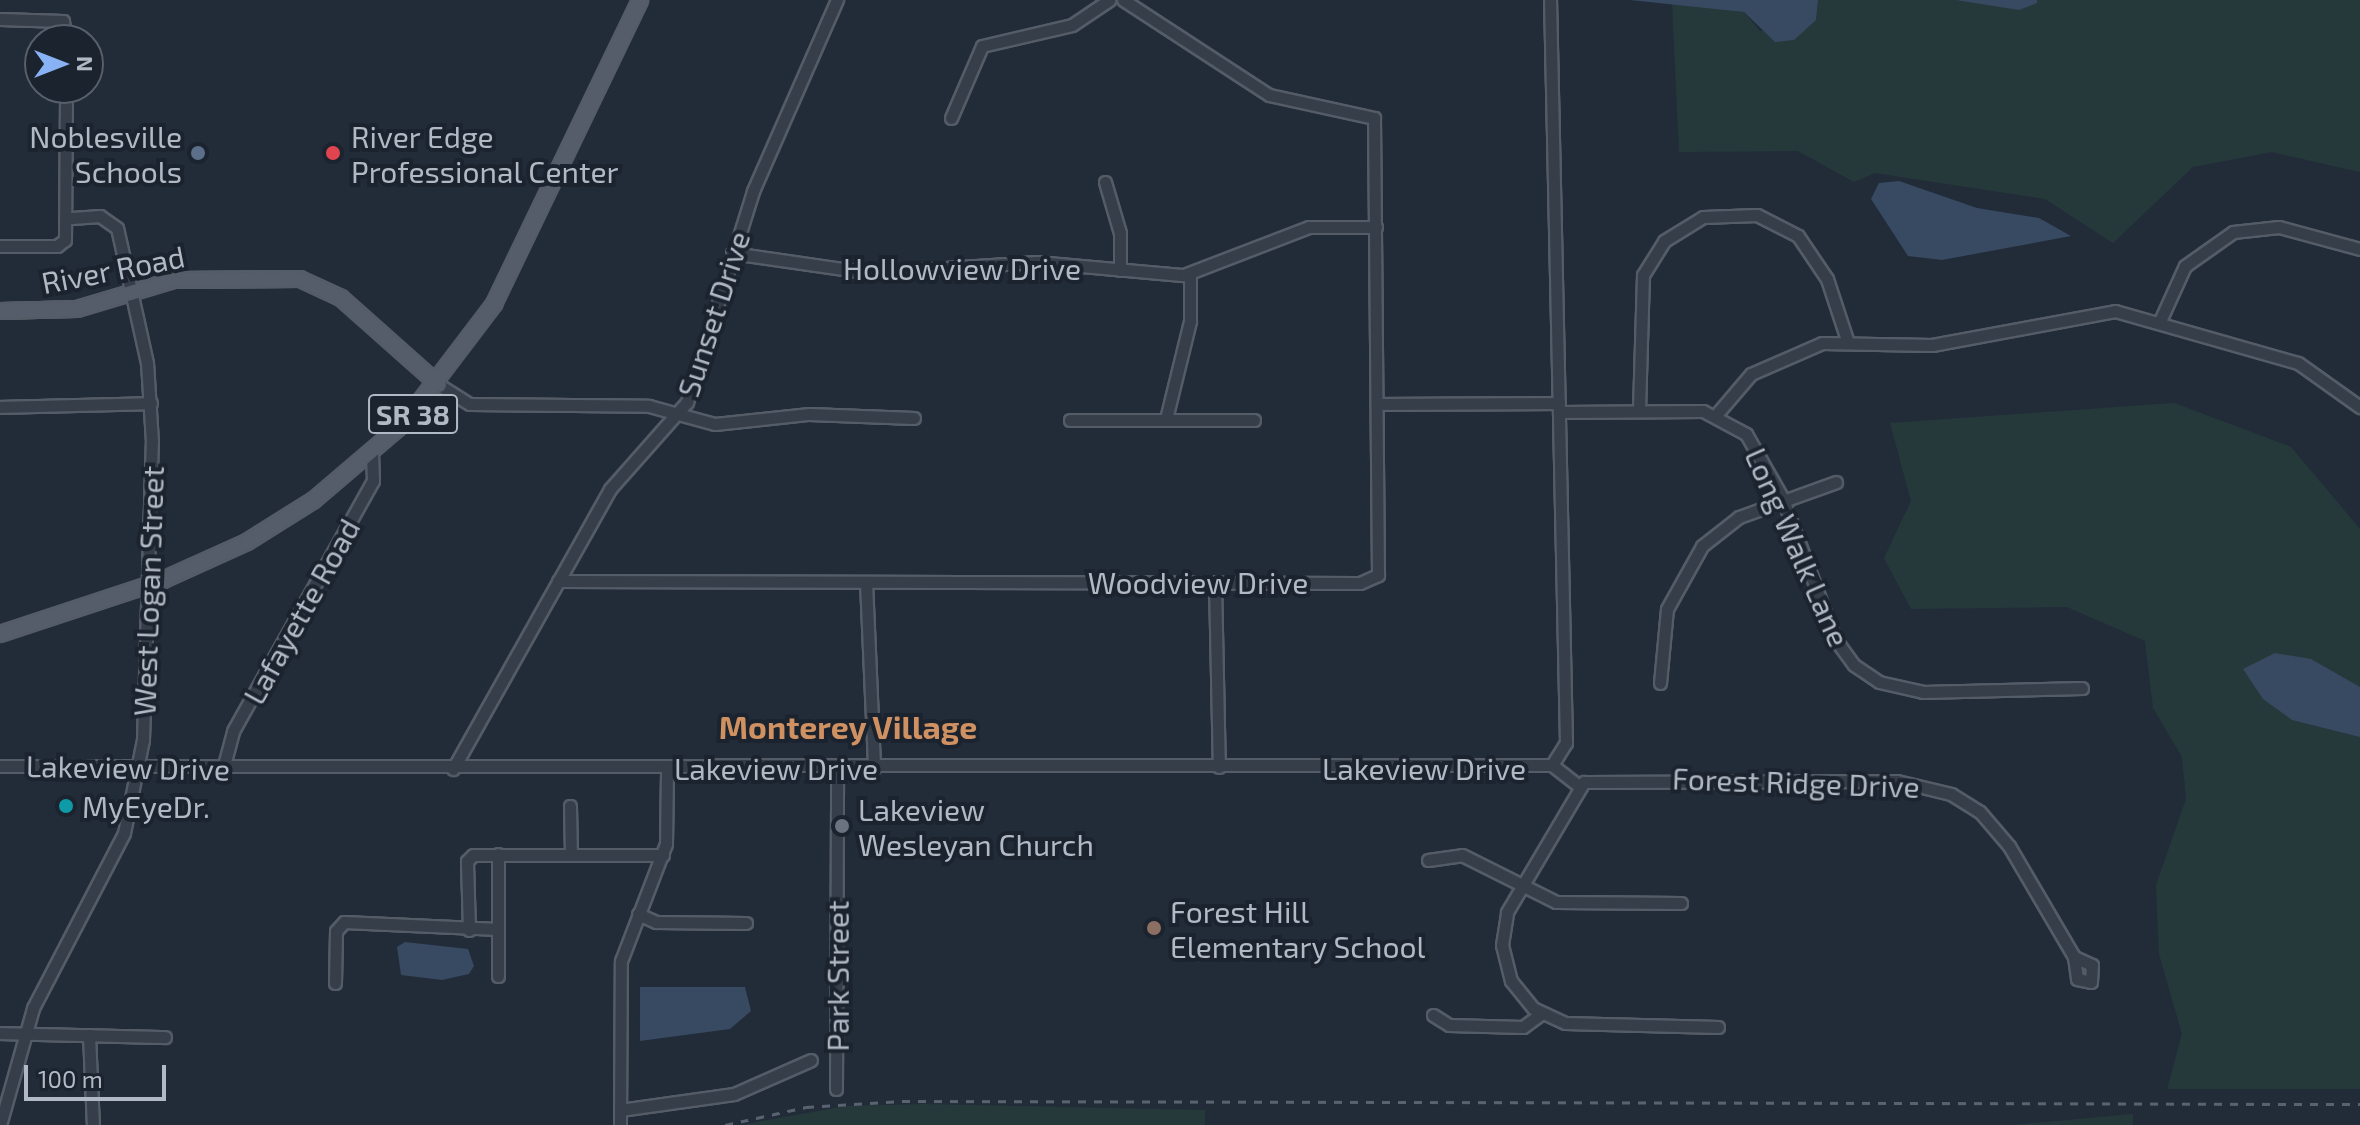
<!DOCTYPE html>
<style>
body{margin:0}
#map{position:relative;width:2360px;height:1125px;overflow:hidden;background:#222c39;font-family:"Exo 2",sans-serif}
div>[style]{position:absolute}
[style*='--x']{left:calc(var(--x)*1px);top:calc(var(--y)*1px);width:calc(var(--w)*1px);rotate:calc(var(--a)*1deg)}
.green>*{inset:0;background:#25393b}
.water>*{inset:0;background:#384962}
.roads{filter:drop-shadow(2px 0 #545c67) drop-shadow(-2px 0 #545c67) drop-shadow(0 2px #545c67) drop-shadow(0 -2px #545c67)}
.minor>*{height:11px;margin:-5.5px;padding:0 5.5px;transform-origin:5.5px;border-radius:5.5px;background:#363e49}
.major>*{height:14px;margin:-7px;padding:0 7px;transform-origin:7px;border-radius:7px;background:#545d69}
.rail>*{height:3px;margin-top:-1.5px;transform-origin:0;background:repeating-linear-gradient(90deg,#586270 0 8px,transparent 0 16px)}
.dots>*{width:22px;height:22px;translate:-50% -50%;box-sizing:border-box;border:4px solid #1b232e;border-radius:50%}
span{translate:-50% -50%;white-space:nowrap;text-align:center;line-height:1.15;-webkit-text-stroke:8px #1b232e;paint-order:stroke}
.shield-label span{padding:2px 6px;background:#1b232e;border:2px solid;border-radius:6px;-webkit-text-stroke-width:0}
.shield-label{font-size:28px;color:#b1b9c5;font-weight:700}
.poi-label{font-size:30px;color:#b1b9c5}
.right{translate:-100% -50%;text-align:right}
.left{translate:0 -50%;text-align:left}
.street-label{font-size:30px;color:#b1b9c5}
.neighbourhood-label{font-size:32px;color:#cf9162;font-weight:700}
.north{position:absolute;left:24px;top:24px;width:80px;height:80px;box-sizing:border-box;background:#1b232e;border:2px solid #575f6a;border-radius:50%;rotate:90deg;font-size:22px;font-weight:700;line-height:32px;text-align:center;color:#b1b9c5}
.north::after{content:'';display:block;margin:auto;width:28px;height:36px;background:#88b2f3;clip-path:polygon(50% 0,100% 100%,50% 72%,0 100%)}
.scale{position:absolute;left:24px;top:1065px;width:142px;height:36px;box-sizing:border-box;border:4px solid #b1b9c5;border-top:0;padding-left:10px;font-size:24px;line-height:28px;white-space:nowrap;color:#b1b9c5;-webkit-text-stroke:6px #1b232e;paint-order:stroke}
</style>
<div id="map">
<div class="green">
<i style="clip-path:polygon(1818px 0,2360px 0,2360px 172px,2272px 152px,2193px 167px,2113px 243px,2045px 199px,1875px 173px,1854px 182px,1798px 151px,1679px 152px,1672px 2px,1744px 12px,1760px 31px,1816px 20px)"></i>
<i style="clip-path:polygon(2174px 403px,2291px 447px,2360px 529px,2360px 1089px,2167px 1089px,2182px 1034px,2159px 954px,2156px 885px,2186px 799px,2182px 757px,2153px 708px,2145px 641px,2067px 607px,1911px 609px,1884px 558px,1911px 501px,1890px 423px)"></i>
<i style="clip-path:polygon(846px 1106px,924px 1104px,1205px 1110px,1205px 1125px,740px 1125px)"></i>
<i style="clip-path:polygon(2133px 1114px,2133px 1125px,2013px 1125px)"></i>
</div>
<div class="water">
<i style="clip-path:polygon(1630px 0,1818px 0,1816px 20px,1794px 40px,1775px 42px,1744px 12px)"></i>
<i style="clip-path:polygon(1956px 0,2037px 0,2037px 3px,2019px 10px)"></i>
<i style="clip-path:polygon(1899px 181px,1977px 208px,2039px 218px,2071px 236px,1942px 260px,1908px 256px,1871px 199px,1879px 183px)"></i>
<i style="clip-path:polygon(2275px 653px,2311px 659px,2360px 687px,2360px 737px,2292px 720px,2263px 699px,2243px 669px)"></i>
<i style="clip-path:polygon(405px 942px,468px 949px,474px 966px,469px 974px,442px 980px,401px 975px,397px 947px)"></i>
<i style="clip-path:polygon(745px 987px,751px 1011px,730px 1029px,640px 1041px,640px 987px)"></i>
</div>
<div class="roads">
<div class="minor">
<i style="--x:0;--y:19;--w:63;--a:1.8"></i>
<i style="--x:63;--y:21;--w:19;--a:81"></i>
<i style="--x:951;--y:118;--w:78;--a:-66.7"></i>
<i style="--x:982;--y:46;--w:92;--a:-13.1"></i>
<i style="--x:1072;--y:25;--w:45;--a:-34"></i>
<i style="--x:1105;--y:182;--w:53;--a:73.6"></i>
<i style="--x:1120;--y:233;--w:37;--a:90"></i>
<i style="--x:0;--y:246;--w:57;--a:0"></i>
<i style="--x:57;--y:246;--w:10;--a:-37"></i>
<i style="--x:65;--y:240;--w:152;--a:-89.6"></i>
<i style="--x:732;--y:253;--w:139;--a:8.2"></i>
<i style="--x:870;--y:273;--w:167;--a:-3.8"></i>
<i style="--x:1037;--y:262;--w:148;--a:5.1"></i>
<i style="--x:1184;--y:275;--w:134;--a:-21"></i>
<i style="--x:1309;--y:227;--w:67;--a:0"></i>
<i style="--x:2160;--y:321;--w:60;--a:-65.6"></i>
<i style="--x:2185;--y:266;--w:59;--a:-35.3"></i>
<i style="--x:2233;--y:232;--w:46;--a:-6.2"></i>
<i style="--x:2279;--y:227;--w:84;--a:15.2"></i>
<i style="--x:439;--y:385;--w:36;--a:32"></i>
<i style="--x:470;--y:404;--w:179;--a:0.6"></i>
<i style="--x:649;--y:406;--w:68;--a:15.3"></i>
<i style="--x:715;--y:424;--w:95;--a:-6.1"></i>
<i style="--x:809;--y:414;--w:105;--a:2.2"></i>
<i style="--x:1380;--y:404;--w:179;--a:-0.3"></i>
<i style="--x:0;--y:407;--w:151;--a:-1.5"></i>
<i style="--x:1639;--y:410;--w:135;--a:-88.3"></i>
<i style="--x:1643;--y:275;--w:40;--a:-58"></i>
<i style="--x:1664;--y:241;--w:46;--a:-31.6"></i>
<i style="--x:1703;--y:217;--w:54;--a:-2.1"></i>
<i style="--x:1757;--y:215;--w:46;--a:27.1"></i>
<i style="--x:1798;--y:236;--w:52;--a:56"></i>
<i style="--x:1827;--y:279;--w:64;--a:71.8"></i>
<i style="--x:1559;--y:412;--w:144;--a:-0.4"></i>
<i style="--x:1703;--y:411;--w:49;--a:28.1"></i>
<i style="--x:1746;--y:434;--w:73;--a:60.3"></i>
<i style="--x:1782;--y:497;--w:152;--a:69.5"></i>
<i style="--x:1835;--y:639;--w:32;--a:54"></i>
<i style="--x:1854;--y:665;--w:30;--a:34"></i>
<i style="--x:1879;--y:682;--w:45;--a:12.8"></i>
<i style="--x:1923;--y:692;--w:159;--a:-1.4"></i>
<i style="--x:1716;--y:415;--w:54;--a:-49.5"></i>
<i style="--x:1751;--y:374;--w:77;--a:-23.6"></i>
<i style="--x:1822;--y:343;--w:110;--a:1"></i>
<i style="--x:1932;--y:345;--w:186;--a:-10.5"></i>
<i style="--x:2115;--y:311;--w:190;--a:15.9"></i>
<i style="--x:2298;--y:363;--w:76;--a:35.4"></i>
<i style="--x:1166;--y:419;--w:101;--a:-76.2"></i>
<i style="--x:1190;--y:321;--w:47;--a:-90"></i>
<i style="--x:1070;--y:420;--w:184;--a:0"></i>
<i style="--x:558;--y:581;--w:802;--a:0.14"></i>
<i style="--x:1360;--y:583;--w:20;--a:-24"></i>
<i style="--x:1378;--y:575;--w:457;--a:-90.5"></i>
<i style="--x:1374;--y:118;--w:107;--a:-167.6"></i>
<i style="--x:1269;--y:95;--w:174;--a:-146.9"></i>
<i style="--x:866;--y:582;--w:186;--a:87.5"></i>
<i style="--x:1215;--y:582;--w:185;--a:88.8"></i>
<i style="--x:1660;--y:683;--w:74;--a:-84.6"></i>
<i style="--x:1667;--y:609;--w:72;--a:-60.9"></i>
<i style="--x:1702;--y:546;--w:47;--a:-38.1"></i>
<i style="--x:1739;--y:517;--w:103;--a:-19.8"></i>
<i style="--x:1552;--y:765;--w:36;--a:38"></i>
<i style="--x:0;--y:766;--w:1552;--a:-0.04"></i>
<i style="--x:1552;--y:765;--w:26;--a:-58"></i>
<i style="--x:1566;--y:743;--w:743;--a:-91.23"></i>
<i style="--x:223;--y:769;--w:39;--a:-75"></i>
<i style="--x:233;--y:731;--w:287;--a:-60.8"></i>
<i style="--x:373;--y:481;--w:27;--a:-92"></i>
<i style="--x:453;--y:769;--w:321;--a:-60.7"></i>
<i style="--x:610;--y:489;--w:116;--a:-48.5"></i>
<i style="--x:687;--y:402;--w:221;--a:-72.6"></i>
<i style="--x:753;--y:191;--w:209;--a:-66.3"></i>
<i style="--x:570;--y:806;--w:47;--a:88.8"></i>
<i style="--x:498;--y:854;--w:122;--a:90"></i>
<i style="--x:1428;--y:860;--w:34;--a:-8"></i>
<i style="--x:1462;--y:855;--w:105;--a:26.6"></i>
<i style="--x:1556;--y:902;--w:125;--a:0.5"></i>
<i style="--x:638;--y:914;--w:20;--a:24"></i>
<i style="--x:656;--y:922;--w:90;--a:0.6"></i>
<i style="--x:469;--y:930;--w:69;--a:-91.7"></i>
<i style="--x:467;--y:861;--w:8;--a:-45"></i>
<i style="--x:473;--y:855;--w:190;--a:0"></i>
<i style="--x:335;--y:983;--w:52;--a:-88.9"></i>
<i style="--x:336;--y:931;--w:12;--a:-48"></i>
<i style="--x:344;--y:922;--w:154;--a:2.6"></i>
<i style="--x:1433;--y:1015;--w:19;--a:32"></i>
<i style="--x:1449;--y:1025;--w:74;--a:1.5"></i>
<i style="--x:1523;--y:1027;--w:22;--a:-36"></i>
<i style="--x:1718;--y:1027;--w:153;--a:-178.5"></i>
<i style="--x:1565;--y:1023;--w:35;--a:-155"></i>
<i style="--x:1533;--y:1008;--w:35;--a:-129"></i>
<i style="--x:1511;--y:981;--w:37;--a:-104"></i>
<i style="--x:1502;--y:945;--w:33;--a:-81"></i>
<i style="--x:1507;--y:912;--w:151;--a:-59.4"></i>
<i style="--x:1584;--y:782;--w:313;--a:-0.2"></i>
<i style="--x:1897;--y:781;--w:56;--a:13.5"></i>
<i style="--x:1951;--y:794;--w:34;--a:32"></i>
<i style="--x:1980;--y:812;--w:45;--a:49.5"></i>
<i style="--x:2009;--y:846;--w:129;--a:59.6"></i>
<i style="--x:2074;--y:957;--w:22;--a:82"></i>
<i style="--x:2077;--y:979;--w:14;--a:12"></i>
<i style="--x:2091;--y:982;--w:17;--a:-87"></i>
<i style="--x:2092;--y:965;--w:20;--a:-156"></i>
<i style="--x:0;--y:1033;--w:165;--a:1.4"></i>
<i style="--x:89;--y:1035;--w:90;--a:87.5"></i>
<i style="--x:836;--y:1089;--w:321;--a:-89.8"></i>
<i style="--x:620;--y:1110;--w:115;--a:-8"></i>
<i style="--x:734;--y:1094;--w:84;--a:-23.8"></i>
<i style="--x:0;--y:1125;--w:122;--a:-74.2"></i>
<i style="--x:33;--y:1008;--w:197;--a:-62.5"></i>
<i style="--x:124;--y:833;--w:95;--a:-78.5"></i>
<i style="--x:143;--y:740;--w:298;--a:-88.3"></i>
<i style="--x:152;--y:442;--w:79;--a:-93.6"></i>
<i style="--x:147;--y:363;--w:138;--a:-102.5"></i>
<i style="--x:117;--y:228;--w:21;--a:-145"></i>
<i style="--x:100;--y:216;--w:32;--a:176"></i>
<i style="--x:620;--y:1125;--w:164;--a:-89.7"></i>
<i style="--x:621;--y:961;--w:125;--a:-69"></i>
<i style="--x:666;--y:844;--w:76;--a:-89.2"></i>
</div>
<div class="major">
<i style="--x:0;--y:311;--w:77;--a:-1.5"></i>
<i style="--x:77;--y:309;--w:101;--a:-16.6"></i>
<i style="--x:174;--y:280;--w:126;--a:-0.5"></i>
<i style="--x:300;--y:279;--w:45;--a:24.9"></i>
<i style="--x:341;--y:298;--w:131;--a:41.6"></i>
<i style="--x:0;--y:634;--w:172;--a:-18.3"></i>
<i style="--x:163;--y:580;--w:92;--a:-24.3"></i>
<i style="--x:247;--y:542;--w:79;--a:-32.1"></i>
<i style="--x:314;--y:500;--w:117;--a:-40.5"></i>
<i style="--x:403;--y:424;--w:151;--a:-52.8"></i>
<i style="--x:494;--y:304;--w:337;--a:-64.3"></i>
</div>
</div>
<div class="rail">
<i style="--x:725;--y:1125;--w:83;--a:-12.5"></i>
<i style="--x:806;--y:1107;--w:96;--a:-3.6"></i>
<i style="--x:902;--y:1101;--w:1458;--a:0.12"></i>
</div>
<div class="dots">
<i style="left:198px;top:153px;background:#5c6f8a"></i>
<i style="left:333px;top:153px;background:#e0444e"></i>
<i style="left:66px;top:806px;background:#0f9aa8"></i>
<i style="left:842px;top:826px;background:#6b7280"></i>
<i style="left:1154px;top:928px;background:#8d6e63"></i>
</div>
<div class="shield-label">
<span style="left:413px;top:414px">SR 38</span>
</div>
<div class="poi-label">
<span class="right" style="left:182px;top:153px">Noblesville<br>Schools</span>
<span class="left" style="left:351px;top:153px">River Edge<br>Professional Center</span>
<span class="left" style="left:82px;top:806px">MyEyeDr.</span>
<span class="left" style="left:858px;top:826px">Lakeview<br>Wesleyan Church</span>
<span class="left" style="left:1170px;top:928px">Forest Hill<br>Elementary School</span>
</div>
<div class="street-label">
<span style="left:962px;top:268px">Hollowview Drive</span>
<span style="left:113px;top:269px;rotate:-11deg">River Road</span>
<span style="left:713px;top:314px;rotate:-72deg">Sunset Drive</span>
<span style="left:1798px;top:547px;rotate:66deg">Long Walk Lane</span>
<span style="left:1198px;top:582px">Woodview Drive</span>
<span style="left:148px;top:591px;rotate:-88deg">West Logan Street</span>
<span style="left:301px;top:611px;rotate:-61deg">Lafayette Road</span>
<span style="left:128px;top:767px;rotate:1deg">Lakeview Drive</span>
<span style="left:776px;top:768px">Lakeview Drive</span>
<span style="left:1424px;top:768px">Lakeview Drive</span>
<span style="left:1796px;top:782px;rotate:2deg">Forest Ridge Drive</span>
<span style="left:837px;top:976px;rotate:-90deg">Park Street</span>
</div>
<div class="neighbourhood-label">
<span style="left:848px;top:726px">Monterey Village</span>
</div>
<div class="north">N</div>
<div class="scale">100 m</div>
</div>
